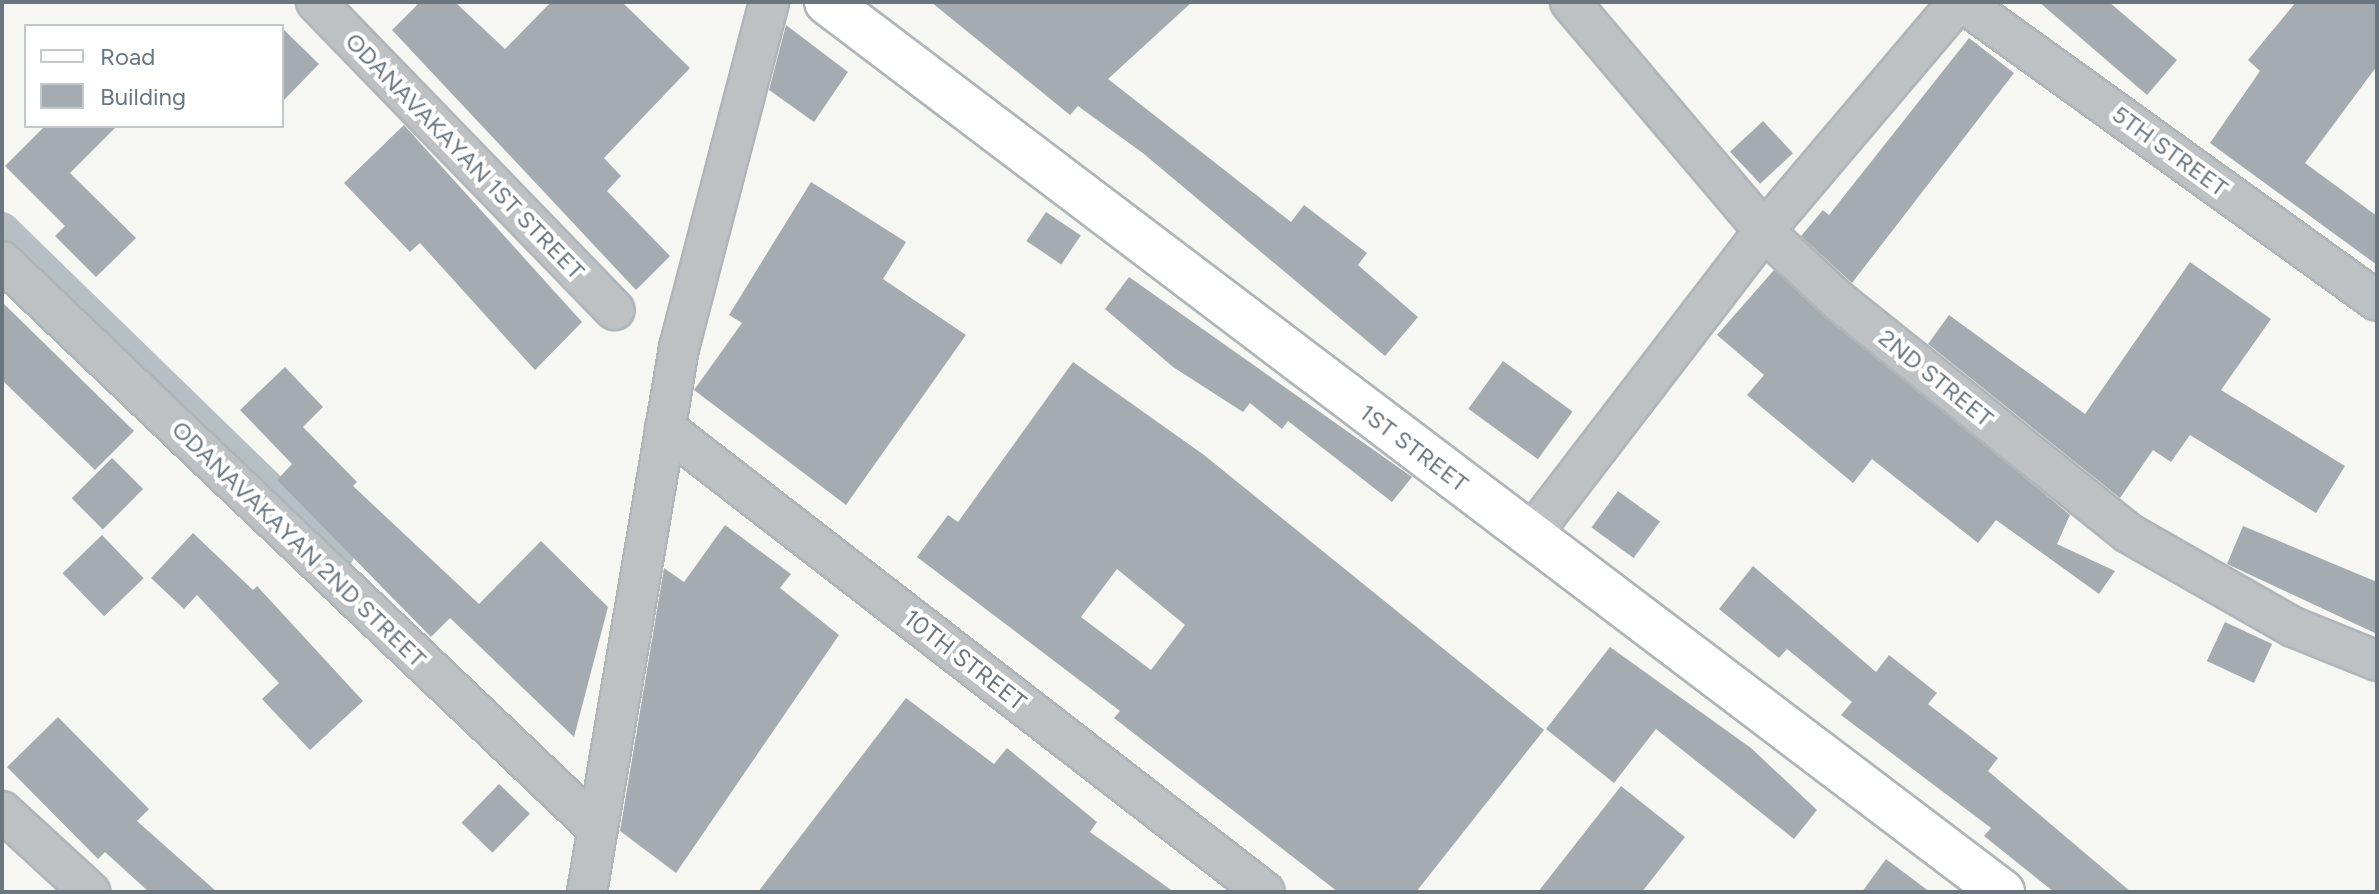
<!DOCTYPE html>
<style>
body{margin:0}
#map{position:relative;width:2379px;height:894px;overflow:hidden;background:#f6f6f3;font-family:Figtree,sans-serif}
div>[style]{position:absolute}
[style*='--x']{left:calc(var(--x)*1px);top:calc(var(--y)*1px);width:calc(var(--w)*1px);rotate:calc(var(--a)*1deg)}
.canal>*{height:34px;margin:-17px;padding:0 17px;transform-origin:17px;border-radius:17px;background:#b6c0c4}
.building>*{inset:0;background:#a5acb1;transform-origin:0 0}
.roads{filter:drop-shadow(2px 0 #b0b5b8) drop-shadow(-2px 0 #b0b5b8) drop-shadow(0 2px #b0b5b8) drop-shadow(0 -2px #b0b5b8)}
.minor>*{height:38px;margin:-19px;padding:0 19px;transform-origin:19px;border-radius:19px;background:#bdc1c4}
.secondary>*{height:44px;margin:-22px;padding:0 22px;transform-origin:22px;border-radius:22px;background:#fff}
span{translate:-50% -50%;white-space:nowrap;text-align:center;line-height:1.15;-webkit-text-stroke:8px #fff;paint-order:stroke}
.street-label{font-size:24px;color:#697680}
.frame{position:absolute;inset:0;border:4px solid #697680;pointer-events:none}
.legend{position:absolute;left:24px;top:24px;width:260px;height:104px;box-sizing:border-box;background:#fff;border:2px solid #c3c8cc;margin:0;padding:10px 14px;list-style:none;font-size:24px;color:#697680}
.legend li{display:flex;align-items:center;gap:16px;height:40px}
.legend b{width:40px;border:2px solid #c3c8cc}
</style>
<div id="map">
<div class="canal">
<i style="--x:2;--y:229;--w:467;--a:44.2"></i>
</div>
<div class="building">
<i style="clip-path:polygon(420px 2px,455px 2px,505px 49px,551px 2px,622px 2px,690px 68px,604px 158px,621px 176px,607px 191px,670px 256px,636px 290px,392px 30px)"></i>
<i style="clip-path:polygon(931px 2px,1192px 2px,1108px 79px,1291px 222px,1304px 205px,1367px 253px,1358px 265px,1418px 317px,1385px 356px,1144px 154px,1078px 106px,1070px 115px)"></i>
<i style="clip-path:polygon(2039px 2px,2109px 2px,2177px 60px,2147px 95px)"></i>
<i style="clip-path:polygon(2296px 2px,2377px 2px,2377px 66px,2305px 163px,2377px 216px,2377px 265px,2210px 143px,2260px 71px,2248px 60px)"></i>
<i style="clip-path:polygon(786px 25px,848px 72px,814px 122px,769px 90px)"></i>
<i style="clip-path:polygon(282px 28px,319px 64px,282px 102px)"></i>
<i style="clip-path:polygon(1969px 38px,2014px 73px,1852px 283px,1801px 236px,1823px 210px,1829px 215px)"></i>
<i style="left:1763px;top:121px;width:44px;height:45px;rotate:47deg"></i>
<i style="clip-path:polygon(404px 125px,582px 322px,535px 370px,420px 243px,410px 252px,344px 183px)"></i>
<i style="clip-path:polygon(45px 126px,117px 126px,70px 173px,136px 238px,96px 277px,55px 236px,65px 226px,5px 166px)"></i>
<i style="clip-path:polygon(811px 182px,906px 242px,883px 279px,966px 335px,846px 505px,694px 390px,742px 323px,729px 315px)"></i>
<i style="left:1046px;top:212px;width:42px;height:35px;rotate:34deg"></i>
<i style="clip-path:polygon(2190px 262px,2271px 319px,2221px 390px,2345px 466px,2316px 513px,2190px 435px,2171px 462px,2153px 450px,2120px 498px,1928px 344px,1949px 315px,2085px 414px)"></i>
<i style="clip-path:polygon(1774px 270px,2070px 515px,2057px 544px,2115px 571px,2099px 594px,1996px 520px,1978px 543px,1872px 459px,1853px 483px,1747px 395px,1764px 375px,1717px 335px)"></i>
<i style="clip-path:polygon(1129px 277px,1412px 477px,1392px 502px,1288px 421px,1282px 429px,1250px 403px,1243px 412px,1173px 367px,1105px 309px)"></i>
<i style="clip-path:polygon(2px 302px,134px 431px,95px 470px,2px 380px)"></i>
<i style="left:1503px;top:361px;width:86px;height:59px;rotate:36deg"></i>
<i style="clip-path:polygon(evenodd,1073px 362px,1204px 455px,1544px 730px,1416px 892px,1338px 892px,1114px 718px,1120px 711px,917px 557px,948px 515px,958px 522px,1073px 362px,1117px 569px,1185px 625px,1151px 670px,1081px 617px,1117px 569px)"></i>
<i style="clip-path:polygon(285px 367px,323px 407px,303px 427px,357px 482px,353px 486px,479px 604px,541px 541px,608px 607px,574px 737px,450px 618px,431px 637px,277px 480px,292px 464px,240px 410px)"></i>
<i style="left:112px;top:458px;width:44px;height:57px;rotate:45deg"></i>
<i style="left:1618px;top:491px;width:52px;height:45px;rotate:36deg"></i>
<i style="clip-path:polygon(725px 525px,791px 574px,780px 588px,839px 635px,676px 873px,620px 831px,664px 568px,684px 582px)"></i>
<i style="clip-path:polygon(2243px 526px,2377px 582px,2377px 634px,2227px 564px)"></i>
<i style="clip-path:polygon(193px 533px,253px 590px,257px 586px,363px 701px,310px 750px,262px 699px,279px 683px,197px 595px,184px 609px,151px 578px)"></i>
<i style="left:102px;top:535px;width:60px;height:55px;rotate:46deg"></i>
<i style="clip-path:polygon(1753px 566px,1876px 672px,1889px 655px,1937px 693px,1928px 704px,1998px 758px,1988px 771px,2131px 892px,2054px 892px,1984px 836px,1991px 828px,1841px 715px,1852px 702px,1787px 649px,1779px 658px,1719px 609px)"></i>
<i style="left:2225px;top:622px;width:52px;height:43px;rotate:25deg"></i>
<i style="clip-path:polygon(1610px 647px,1751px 748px,1817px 810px,1794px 839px,1656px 729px,1614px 783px,1546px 729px)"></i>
<i style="clip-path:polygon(906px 698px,994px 764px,1007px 748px,1097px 822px,1090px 832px,1174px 892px,758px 892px)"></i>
<i style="clip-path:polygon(58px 717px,149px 809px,137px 821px,217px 892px,149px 892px,105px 852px,98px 859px,7px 767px)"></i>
<i style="left:499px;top:784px;width:43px;height:54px;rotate:44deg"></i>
<i style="clip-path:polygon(1621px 786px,1685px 837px,1642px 892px,1538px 892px)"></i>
<i style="clip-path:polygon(1886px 859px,1930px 892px,1862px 892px)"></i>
</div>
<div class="roads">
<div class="minor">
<i style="--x:316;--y:2;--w:429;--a:45.9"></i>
<i style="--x:1570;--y:2;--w:300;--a:49.7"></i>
<i style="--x:1764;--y:231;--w:104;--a:43.1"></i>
<i style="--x:1840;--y:302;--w:369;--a:38.7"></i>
<i style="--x:2128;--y:533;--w:190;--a:29.7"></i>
<i style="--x:2293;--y:627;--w:91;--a:22"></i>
<i style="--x:1962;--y:2;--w:511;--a:35.77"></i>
<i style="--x:2;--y:261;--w:820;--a:43.62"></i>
<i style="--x:665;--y:428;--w:758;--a:37.72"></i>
<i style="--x:1530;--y:536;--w:384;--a:-52.5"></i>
<i style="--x:1764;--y:231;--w:300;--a:-49.7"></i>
<i style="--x:2;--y:811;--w:120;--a:42.6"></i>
<i style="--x:587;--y:892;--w:552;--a:-80.4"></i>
<i style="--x:679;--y:348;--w:358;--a:-75.4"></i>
</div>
<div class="secondary">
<i style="--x:827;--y:2;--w:1474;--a:37.14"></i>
</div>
</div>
<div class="street-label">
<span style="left:2170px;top:151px;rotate:36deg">5TH STREET</span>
<span style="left:465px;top:156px;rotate:46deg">ODANAVAKAYAN 1ST STREET</span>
<span style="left:1936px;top:378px;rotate:39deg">2ND STREET</span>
<span style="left:1414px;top:448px;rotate:37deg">1ST STREET</span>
<span style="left:299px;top:544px;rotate:44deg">ODANAVAKAYAN 2ND STREET</span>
<span style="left:965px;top:660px;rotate:38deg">10TH STREET</span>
</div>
<div class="frame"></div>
<ul class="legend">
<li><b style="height:10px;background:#fff"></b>Road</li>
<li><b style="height:22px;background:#a5acb1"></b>Building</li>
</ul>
</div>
